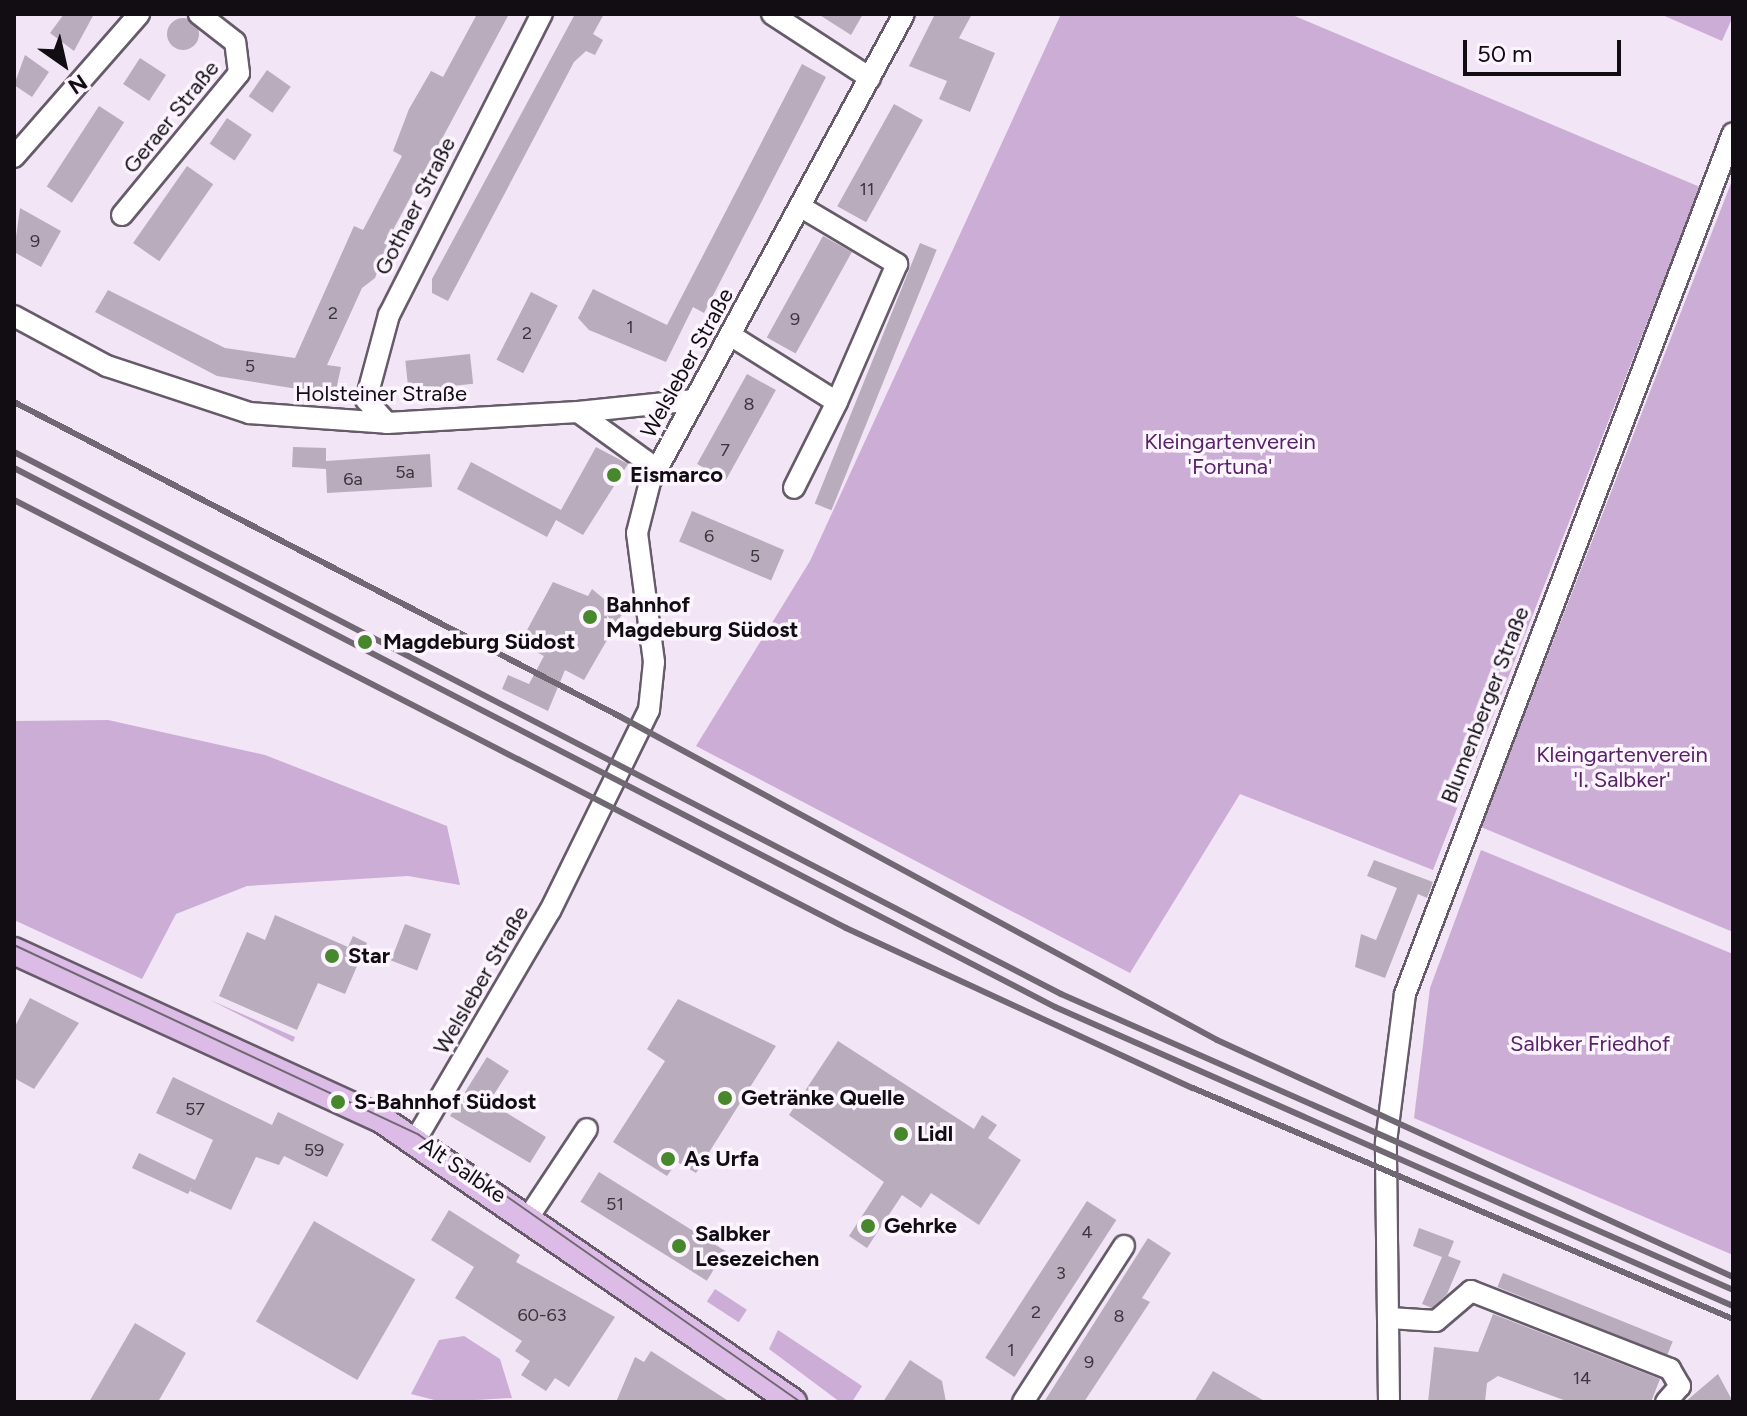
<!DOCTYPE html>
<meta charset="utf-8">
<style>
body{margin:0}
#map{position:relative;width:1747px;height:1416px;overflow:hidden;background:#f2e5f6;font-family:Figtree,sans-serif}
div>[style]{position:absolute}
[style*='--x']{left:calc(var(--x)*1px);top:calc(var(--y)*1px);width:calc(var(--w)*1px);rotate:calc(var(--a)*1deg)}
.green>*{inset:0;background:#ccadd6;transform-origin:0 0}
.building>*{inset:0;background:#b9adbd;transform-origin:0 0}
.round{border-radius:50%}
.roads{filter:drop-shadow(2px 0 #665b69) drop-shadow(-2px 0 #665b69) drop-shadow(0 2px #665b69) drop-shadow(0 -2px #665b69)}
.minor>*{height:20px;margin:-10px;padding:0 10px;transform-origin:10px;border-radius:10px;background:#fff}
.major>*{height:26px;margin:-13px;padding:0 13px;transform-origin:13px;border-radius:13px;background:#dcbce6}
.tram>*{height:2px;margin:-1px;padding:0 1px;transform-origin:1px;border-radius:1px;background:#706872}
.rail>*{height:6px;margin:-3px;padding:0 3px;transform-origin:3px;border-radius:3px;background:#706872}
.dots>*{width:22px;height:22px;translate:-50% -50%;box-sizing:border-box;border:4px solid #fcf4fe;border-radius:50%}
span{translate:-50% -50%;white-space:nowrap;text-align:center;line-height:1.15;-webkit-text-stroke:7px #fcf4fe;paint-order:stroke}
.number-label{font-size:18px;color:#3b353d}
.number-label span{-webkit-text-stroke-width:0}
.street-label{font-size:22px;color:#110d12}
.park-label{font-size:22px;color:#572266}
.poi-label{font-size:22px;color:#110d12;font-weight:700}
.left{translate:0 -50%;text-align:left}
.frame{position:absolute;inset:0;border:16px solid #110d12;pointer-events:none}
.north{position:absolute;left:24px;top:24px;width:80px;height:80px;-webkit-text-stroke:6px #fcf4fe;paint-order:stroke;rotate:146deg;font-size:22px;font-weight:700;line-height:32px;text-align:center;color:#110d12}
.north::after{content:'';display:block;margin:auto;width:28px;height:36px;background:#110d12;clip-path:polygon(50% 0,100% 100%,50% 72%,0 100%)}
.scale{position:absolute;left:1463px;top:40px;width:158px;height:36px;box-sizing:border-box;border:4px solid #110d12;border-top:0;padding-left:10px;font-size:24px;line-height:28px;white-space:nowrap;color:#110d12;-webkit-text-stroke:6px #fcf4fe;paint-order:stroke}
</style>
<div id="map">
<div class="green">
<i style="clip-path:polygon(1061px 14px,1290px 14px,1700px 187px,1433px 870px,1240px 794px,1130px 973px,696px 746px,810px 561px)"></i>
<i style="clip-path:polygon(1660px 14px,1733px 14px,1733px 16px,1722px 41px)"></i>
<i style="clip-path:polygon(1733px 178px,1733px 932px,1481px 827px)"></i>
<i style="clip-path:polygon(108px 720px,265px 755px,447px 826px,460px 885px,408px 876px,247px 886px,176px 914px,142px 979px,14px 920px,14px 721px)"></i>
<i style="clip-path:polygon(1481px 850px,1733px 954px,1733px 1255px,1414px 1118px,1430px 988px)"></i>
<i style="clip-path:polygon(210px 1000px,295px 1037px,293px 1042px)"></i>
<i style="left:715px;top:1289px;width:38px;height:15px;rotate:33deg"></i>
<i style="clip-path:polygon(778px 1330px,862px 1386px,852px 1402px,840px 1402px,769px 1349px)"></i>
<i style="clip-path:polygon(464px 1336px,500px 1359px,512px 1398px,442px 1402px,411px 1394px,439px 1340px)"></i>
</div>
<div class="building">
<i style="clip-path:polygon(64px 14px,94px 14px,74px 51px,50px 33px)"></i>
<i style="clip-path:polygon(477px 14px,509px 14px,394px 228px,375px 278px,362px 288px,327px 365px,341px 367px,335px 395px,217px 376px,95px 312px,108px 290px,225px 348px,295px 358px,354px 226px,363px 230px,402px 156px,393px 151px,409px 109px,431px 71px,443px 77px)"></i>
<i style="clip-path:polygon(575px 14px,604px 14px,593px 34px,603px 40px,595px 55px,586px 51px,574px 62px,448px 301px,432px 293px,432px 279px)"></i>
<i style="clip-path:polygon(818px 14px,863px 14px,851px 35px)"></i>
<i style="clip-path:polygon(935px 14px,972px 14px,959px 38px,995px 53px,970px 112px,939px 99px,947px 81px,909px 66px)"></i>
<i class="round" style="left:167px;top:18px;width:32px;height:32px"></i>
<i style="clip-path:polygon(25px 55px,49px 72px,32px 97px,14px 85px)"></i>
<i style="left:140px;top:58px;width:31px;height:31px;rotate:33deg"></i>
<i style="clip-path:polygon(802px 64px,826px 77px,704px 313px,693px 307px,666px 362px,589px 330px,578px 318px,593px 289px,667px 325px)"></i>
<i style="left:267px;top:70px;width:29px;height:32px;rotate:35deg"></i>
<i style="left:894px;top:104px;width:33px;height:117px;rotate:29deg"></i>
<i style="left:99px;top:106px;width:30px;height:96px;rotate:33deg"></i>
<i style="left:227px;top:118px;width:30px;height:31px;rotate:34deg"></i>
<i style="left:187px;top:166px;width:32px;height:94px;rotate:35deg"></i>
<i style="clip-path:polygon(20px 208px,61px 231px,41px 267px,14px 252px)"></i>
<i style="left:823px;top:236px;width:33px;height:116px;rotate:29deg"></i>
<i style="left:920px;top:243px;width:18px;height:281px;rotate:22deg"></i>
<i style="left:531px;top:292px;width:30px;height:76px;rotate:27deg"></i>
<i style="left:470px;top:354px;width:30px;height:65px;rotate:84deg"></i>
<i style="left:747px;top:374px;width:33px;height:103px;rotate:29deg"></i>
<i style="clip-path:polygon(293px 447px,326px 448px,326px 461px,430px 454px,432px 487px,327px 493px,326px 469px,292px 467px)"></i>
<i style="clip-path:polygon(596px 447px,628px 464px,583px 535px,556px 520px,547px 537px,457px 489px,471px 462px,561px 510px)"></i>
<i style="left:692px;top:511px;width:100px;height:33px;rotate:23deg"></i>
<i style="clip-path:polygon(553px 582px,588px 596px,592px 589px,622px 614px,584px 680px,565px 670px,548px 711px,502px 689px,508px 675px,529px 684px,544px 656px,520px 643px)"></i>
<i style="clip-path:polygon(1374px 860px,1433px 882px,1427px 898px,1418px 894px,1385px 978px,1355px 967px,1361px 934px,1376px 940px,1397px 888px,1367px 876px)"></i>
<i style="clip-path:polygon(275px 915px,348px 947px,353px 936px,367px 943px,345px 994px,318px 983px,297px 1030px,219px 996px,247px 932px,265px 940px)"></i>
<i style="left:405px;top:924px;width:28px;height:39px;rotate:21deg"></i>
<i style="clip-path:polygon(30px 998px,79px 1023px,34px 1089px,14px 1078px,14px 1028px)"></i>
<i style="clip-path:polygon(678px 999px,776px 1046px,696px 1173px,677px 1162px,667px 1176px,613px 1142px,665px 1061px,647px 1049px)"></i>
<i style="clip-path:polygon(838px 1041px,974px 1129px,982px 1115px,997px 1125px,988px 1138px,1021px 1160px,979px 1225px,931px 1193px,921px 1208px,902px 1195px,867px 1248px,849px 1236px,884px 1182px,789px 1115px)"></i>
<i style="clip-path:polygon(487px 1057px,509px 1071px,489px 1102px,546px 1137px,530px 1163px,450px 1116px)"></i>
<i style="clip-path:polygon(173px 1077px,272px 1125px,278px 1112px,344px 1144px,327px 1177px,284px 1156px,279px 1165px,256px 1157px,231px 1210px,190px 1191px,193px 1185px,188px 1194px,132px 1168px,139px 1153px,195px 1180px,213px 1140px,156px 1113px)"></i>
<i style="left:599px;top:1172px;width:149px;height:35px;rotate:32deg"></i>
<i style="left:1087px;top:1201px;width:35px;height:187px;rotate:33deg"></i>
<i style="clip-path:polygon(449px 1210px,520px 1255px,516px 1262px,615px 1317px,569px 1387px,555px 1378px,546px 1391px,521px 1375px,530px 1361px,515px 1351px,522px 1341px,455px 1298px,474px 1267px,431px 1240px)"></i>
<i style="left:314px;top:1221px;width:117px;height:116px;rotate:30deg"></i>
<i style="clip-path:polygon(1419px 1228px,1454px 1241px,1448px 1256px,1461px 1261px,1447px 1294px,1432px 1308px,1422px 1304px,1442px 1257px,1413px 1246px)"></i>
<i style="clip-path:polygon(1148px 1238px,1171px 1253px,1142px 1298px,1150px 1302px,1084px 1402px,1044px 1402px)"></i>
<i style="left:1503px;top:1273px;width:183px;height:15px;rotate:22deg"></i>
<i style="clip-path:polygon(1493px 1314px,1660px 1379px,1651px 1402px,1569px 1402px,1498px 1376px,1487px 1383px,1485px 1402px,1428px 1402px,1434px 1347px,1478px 1352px)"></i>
<i style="clip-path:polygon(135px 1323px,186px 1353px,158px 1402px,89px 1402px)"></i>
<i style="clip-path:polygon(651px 1351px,730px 1402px,616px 1402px,635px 1357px,644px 1362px)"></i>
<i style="clip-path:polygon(910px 1360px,942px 1381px,946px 1402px,883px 1402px)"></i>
<i style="clip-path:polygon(1213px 1371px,1266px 1402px,1194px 1402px)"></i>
<i style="clip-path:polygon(1718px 1374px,1733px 1402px,1685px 1402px)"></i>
</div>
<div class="roads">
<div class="minor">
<i style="--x:772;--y:14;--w:117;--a:33.1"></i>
<i style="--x:14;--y:157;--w:190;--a:-48.8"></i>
<i style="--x:801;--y:207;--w:112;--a:30.7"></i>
<i style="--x:897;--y:264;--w:150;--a:113.5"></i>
<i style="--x:122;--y:215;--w:184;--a:-50.5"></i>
<i style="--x:239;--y:73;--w:31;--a:-97"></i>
<i style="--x:235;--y:42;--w:46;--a:-142.1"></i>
<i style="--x:14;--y:316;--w:106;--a:28.3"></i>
<i style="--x:107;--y:366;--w:150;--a:18.3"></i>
<i style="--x:249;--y:413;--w:138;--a:4.1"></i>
<i style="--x:387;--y:423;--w:191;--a:-3.3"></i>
<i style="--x:578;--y:412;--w:97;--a:35.8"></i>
<i style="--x:730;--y:335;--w:126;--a:32.1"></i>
<i style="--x:837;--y:402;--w:96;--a:116.6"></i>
<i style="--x:578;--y:412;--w:117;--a:-5.9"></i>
<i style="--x:387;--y:423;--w:31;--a:-132"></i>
<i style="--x:366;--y:400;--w:88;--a:-74.9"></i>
<i style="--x:389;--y:315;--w:338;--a:-63.1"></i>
<i style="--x:416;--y:1139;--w:264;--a:-59.6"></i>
<i style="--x:550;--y:911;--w:224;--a:-63.8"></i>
<i style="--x:649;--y:710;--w:48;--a:-84.1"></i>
<i style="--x:654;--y:662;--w:130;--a:-97.5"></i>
<i style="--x:637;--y:533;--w:53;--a:-75.7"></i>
<i style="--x:650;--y:482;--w:532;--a:-61.51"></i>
<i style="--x:530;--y:1215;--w:103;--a:-56.5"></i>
<i style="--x:1390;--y:1318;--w:46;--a:3.7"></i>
<i style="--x:1436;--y:1321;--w:46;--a:-40.6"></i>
<i style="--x:1471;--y:1291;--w:214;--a:21.4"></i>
<i style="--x:1670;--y:1369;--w:20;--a:60"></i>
<i style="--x:1680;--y:1386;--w:21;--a:131"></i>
<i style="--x:1023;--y:1402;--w:186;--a:-57.1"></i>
<i style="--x:1389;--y:1402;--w:260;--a:-90.7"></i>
<i style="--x:1386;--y:1142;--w:149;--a:-82.7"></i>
<i style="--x:1405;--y:994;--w:921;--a:-69.15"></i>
</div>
<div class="major">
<i style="--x:14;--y:951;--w:404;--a:24.6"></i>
<i style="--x:381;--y:1119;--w:500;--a:34.5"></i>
</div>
</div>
<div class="tram">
<i style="--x:14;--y:945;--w:447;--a:25.1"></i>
<i style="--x:419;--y:1135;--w:466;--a:35"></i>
</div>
<div class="rail">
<i style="--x:14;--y:402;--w:682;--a:27.43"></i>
<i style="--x:619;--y:716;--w:680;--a:28.45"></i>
<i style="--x:1217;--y:1040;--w:568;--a:24.67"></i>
<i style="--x:14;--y:452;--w:1179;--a:27.37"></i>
<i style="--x:1061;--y:994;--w:734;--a:23.77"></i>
<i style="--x:14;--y:468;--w:1172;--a:27.37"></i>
<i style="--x:1055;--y:1007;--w:741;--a:23.8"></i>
<i style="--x:14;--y:500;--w:936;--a:27.22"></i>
<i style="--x:846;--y:928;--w:382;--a:24.8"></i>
<i style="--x:1193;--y:1088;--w:587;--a:23.16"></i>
</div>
<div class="dots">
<i style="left:614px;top:475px;background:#46882b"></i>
<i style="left:590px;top:617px;background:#46882b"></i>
<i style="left:365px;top:642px;background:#46882b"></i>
<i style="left:332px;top:956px;background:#46882b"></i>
<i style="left:725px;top:1098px;background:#46882b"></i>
<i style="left:338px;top:1102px;background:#46882b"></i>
<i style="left:901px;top:1134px;background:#46882b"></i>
<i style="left:668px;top:1159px;background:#46882b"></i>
<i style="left:868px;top:1226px;background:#46882b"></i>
<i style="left:679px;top:1246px;background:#46882b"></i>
</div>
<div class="number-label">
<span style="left:867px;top:189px">11</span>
<span style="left:35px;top:241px">9</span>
<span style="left:333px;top:313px">2</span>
<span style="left:795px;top:319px">9</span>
<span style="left:630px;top:327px">1</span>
<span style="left:527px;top:333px">2</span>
<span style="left:250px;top:366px">5</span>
<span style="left:749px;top:404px">8</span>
<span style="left:725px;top:450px">7</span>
<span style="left:405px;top:472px">5a</span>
<span style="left:353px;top:479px">6a</span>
<span style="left:709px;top:536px">6</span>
<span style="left:755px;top:556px">5</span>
<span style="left:195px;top:1109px">57</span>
<span style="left:314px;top:1150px">59</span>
<span style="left:615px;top:1204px">51</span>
<span style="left:1087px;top:1232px">4</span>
<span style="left:1061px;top:1273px">3</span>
<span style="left:1036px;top:1312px">2</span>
<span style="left:542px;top:1315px">60-63</span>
<span style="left:1119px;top:1316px">8</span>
<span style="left:1011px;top:1350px">1</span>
<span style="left:1089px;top:1362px">9</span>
<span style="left:1582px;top:1378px">14</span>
</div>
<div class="street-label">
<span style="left:171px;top:117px;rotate:-51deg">Geraer Straße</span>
<span style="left:415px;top:206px;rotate:-63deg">Gothaer Straße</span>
<span style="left:687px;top:363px;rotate:-61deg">Welsleber Straße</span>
<span style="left:381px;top:394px">Holsteiner Straße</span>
<span style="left:1485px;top:705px;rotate:-69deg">Blumenberger Straße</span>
<span style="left:481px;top:980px;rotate:-60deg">Welsleber Straße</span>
<span style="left:463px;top:1170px;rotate:34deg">Alt Salbke</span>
</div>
<div class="park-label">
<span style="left:1230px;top:454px">Kleingartenverein<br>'Fortuna'</span>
<span style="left:1622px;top:767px">Kleingartenverein<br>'I. Salbker'</span>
<span style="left:1590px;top:1044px">Salbker Friedhof</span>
</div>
<div class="poi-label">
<span class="left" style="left:630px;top:475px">Eismarco</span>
<span class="left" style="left:606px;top:617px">Bahnhof<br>Magdeburg Südost</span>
<span class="left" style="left:383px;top:642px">Magdeburg Südost</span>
<span class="left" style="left:348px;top:956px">Star</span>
<span class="left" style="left:741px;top:1098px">Getränke Quelle</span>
<span class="left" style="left:354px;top:1102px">S-Bahnhof Südost</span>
<span class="left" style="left:917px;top:1134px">Lidl</span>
<span class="left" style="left:684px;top:1159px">As Urfa</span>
<span class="left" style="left:884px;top:1226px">Gehrke</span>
<span class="left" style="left:695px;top:1246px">Salbker<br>Lesezeichen</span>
</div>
<div class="frame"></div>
<div class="north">N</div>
<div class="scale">50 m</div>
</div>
